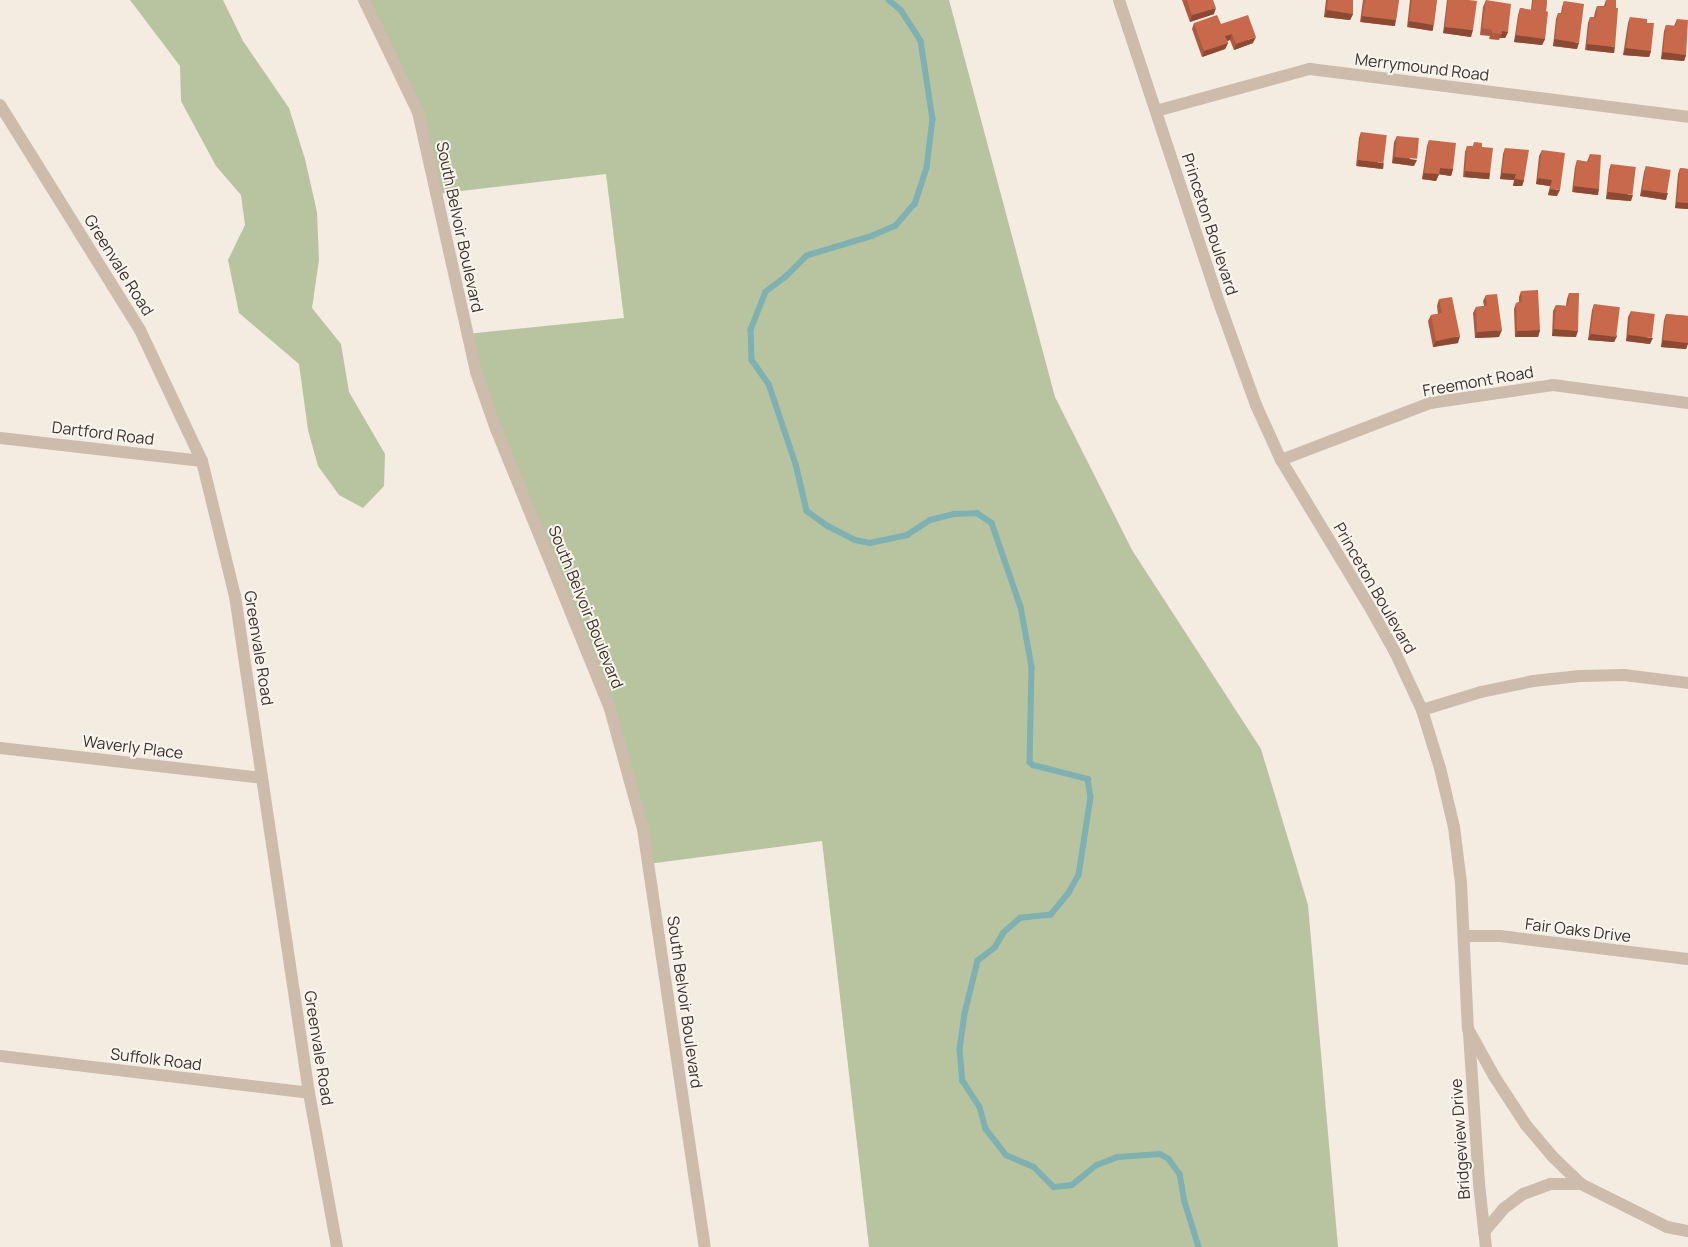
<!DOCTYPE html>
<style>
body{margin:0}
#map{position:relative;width:1688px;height:1247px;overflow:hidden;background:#f4ebe1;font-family:Manrope,sans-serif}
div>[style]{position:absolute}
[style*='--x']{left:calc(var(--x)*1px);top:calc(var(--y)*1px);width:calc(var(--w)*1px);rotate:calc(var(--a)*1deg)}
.green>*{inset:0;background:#b8c4a0}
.stream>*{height:5.5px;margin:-2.75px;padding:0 2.75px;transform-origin:2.75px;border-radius:2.75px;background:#7fb0b2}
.minor>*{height:12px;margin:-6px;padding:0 6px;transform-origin:6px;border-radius:6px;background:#cdbbac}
.wall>*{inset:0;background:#ac5a40}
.shaded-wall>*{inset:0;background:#8c4a34;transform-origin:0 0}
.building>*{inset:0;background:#c8694b;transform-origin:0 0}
span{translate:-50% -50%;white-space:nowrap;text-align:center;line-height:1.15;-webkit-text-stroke:4px #fbf5ee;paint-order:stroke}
.street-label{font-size:16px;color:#3b302b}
</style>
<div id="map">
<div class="green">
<i style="clip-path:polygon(130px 0,223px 0,243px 41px,289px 108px,305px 159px,317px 212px,319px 260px,312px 308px,341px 344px,349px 392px,385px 454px,384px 486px,363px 508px,339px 495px,318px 466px,308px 430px,299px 364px,239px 313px,228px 260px,245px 225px,241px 195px,216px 166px,181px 101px,180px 66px)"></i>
<i style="clip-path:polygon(364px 0,949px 0,1055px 397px,1132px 550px,1261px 749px,1308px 905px,1338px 1247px,869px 1247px,822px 841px,648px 864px,610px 709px,496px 429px,467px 334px,624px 318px,606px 174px,436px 194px,418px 112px)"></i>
</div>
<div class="stream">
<i style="--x:889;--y:0;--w:16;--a:40"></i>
<i style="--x:901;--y:10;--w:37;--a:57"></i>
<i style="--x:921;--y:41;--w:79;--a:81.3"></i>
<i style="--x:933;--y:119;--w:49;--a:97"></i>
<i style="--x:927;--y:168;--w:38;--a:108"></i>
<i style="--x:915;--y:204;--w:29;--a:131"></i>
<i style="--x:896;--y:226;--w:25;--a:157"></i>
<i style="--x:873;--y:236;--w:69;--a:163.1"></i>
<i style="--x:807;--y:256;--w:30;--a:135"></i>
<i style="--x:786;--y:277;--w:25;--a:143"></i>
<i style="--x:766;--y:292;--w:41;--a:111.5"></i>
<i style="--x:751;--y:330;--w:30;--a:88"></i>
<i style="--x:752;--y:360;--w:29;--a:55"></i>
<i style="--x:769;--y:384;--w:84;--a:71.4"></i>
<i style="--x:796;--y:464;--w:48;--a:76.8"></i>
<i style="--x:807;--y:511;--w:26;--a:36"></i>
<i style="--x:828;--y:526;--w:30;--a:27"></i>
<i style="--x:855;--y:540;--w:15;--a:11"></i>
<i style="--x:870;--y:543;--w:38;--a:-12"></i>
<i style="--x:907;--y:535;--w:27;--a:-33"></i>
<i style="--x:930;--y:520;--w:25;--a:-14"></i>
<i style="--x:954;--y:514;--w:23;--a:-2"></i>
<i style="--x:977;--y:513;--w:18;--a:34"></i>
<i style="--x:992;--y:523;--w:89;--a:71"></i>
<i style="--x:1021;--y:607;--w:61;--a:79.6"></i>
<i style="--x:1032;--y:667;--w:95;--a:91.2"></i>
<i style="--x:1030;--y:762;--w:4;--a:45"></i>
<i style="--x:1033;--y:765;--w:57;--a:14.3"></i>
<i style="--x:1088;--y:779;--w:18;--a:81"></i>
<i style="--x:1091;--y:797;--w:79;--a:98.7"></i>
<i style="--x:1079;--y:875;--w:21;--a:119"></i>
<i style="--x:1069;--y:893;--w:28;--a:129"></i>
<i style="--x:1051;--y:915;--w:30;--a:174"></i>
<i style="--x:1021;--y:918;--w:23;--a:139"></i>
<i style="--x:1004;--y:933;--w:17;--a:121"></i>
<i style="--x:995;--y:948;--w:21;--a:143"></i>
<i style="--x:978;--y:961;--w:55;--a:103.8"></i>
<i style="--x:965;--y:1014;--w:35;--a:98"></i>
<i style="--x:960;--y:1049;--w:32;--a:85"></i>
<i style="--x:963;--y:1081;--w:31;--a:57"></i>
<i style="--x:980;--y:1107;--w:23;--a:75"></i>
<i style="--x:986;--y:1129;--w:33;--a:52"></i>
<i style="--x:1006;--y:1155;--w:30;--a:23"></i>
<i style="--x:1034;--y:1167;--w:28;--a:45"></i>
<i style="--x:1054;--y:1187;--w:18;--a:-6"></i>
<i style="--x:1072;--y:1185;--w:32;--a:-39"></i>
<i style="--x:1097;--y:1165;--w:22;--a:-21"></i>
<i style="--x:1118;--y:1157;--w:42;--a:-4.1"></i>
<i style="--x:1160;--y:1154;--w:10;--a:29"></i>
<i style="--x:1169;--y:1159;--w:19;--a:54"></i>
<i style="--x:1180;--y:1174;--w:28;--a:80"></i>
<i style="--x:1185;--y:1202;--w:47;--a:72.7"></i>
</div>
<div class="minor">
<i style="--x:364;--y:0;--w:124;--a:64.3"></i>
<i style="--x:418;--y:112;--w:266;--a:77.4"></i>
<i style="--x:476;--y:372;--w:60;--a:70.7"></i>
<i style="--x:496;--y:429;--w:302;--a:67.8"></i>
<i style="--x:610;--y:709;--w:124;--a:74.6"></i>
<i style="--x:643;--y:829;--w:423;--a:81.6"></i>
<i style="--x:1119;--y:0;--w:310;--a:71.7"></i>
<i style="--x:1216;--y:294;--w:118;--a:70.2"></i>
<i style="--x:1256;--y:405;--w:60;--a:65.6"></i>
<i style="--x:1281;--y:460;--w:176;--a:58.9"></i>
<i style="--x:1372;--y:611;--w:47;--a:60.7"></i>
<i style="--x:1395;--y:652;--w:64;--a:65"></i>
<i style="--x:1422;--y:710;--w:61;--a:72.8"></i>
<i style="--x:1440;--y:768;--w:61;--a:76.7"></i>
<i style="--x:1454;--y:827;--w:56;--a:82.9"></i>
<i style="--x:1461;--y:883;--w:146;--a:87.3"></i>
<i style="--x:1468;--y:1029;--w:54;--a:61"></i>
<i style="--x:1494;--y:1076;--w:59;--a:56.9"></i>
<i style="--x:1526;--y:1125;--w:42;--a:49.8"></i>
<i style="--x:1553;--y:1157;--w:39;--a:44"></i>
<i style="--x:1581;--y:1184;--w:96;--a:26.6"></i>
<i style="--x:1667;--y:1227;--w:21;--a:11"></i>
<i style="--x:0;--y:105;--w:265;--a:58.1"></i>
<i style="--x:140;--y:330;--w:145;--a:64.7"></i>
<i style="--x:202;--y:461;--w:139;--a:76.3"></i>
<i style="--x:235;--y:596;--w:502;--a:81.53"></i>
<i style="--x:309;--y:1093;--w:157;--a:79.7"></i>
<i style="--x:1156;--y:111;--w:160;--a:-15.3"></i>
<i style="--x:1310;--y:69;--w:381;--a:7.2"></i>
<i style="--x:0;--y:438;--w:203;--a:6.5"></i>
<i style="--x:1281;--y:460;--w:160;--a:-20.9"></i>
<i style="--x:1430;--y:403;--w:124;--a:-8.3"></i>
<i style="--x:1553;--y:385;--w:136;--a:7.6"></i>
<i style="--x:1422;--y:710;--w:62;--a:-17"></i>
<i style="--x:1481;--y:692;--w:53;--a:-11.9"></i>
<i style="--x:1533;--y:681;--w:47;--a:-6.1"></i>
<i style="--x:1580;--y:676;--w:44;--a:-1.3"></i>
<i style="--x:1624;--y:675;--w:64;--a:7.1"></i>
<i style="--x:0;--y:748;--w:264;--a:6.5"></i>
<i style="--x:1465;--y:936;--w:35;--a:0"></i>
<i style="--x:1500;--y:936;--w:189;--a:7"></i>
<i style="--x:1469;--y:1033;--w:151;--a:86.2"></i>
<i style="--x:1479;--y:1184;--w:63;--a:83.7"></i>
<i style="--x:0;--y:1056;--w:311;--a:6.8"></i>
<i style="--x:1484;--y:1232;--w:30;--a:-50"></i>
<i style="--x:1503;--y:1209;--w:25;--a:-37"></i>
<i style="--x:1523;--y:1194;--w:30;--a:-20"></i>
<i style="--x:1551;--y:1184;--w:30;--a:0"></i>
</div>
<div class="wall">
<i style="clip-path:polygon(1182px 0,1213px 0,1214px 14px,1190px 22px)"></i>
<i style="clip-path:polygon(1326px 0,1353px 0,1353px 14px,1350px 20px,1324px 17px)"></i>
<i style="clip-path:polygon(1363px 0,1399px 0,1396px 20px,1394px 26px,1360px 22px)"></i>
<i style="clip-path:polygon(1410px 0,1437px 0,1432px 31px,1407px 27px)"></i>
<i style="clip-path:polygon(1447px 0,1469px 0,1471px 37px,1443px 33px)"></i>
<i style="clip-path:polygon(1486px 0,1508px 32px,1505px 38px,1500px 38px,1499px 40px,1489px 39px,1490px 36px,1480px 35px,1483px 7px)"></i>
<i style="clip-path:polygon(1532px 0,1547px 0,1546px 11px,1545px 39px,1542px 45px,1514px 42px,1518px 15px,1520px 8px,1531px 10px)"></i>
<i style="clip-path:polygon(1606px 0,1613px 53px,1585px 50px,1588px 23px,1590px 17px,1594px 17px,1595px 12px,1597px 6px,1604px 6px)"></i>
<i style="clip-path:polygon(1564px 1px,1577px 49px,1553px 46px,1556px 19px,1558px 13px,1561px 13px,1562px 7px)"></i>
<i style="clip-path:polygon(1630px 17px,1651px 51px,1649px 57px,1623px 55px,1628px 23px)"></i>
<i style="clip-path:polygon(1677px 19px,1686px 55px,1684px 61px,1661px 59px,1664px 31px,1666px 25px,1674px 26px)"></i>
<i style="clip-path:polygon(1194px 23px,1221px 24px,1253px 43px,1234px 50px,1230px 40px,1227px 41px,1228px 43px,1225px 49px,1202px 57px,1192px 29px)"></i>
<i style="clip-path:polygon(1361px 132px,1382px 169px,1356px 166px,1359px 138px)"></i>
<i style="clip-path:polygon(1397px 136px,1414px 166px,1392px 163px,1394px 142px)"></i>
<i style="clip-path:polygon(1429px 140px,1453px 169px,1451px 176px,1439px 174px,1436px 181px,1422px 179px,1427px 146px)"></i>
<i style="clip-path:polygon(1474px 142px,1482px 147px,1490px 173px,1488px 179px,1463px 177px,1465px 152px,1467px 146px,1473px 146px)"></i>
<i style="clip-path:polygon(1505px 148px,1524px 180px,1522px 186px,1513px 186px,1514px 180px,1500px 179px,1503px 154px)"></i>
<i style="clip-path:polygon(1542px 150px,1557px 196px,1548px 195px,1550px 186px,1536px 184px,1539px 156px)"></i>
<i style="clip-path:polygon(1590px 154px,1599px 189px,1597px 195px,1572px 192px,1575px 167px,1577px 160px,1587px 162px)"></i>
<i style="clip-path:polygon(1611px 164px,1631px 201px,1606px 199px,1609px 170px)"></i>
<i style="clip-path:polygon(1646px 166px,1666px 200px,1640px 196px,1644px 172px)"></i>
<i style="clip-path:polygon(1680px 168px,1688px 169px,1688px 209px,1675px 208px,1678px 174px)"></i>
<i style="clip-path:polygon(1521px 291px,1540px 330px,1538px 337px,1515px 337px,1514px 309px,1516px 303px,1519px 302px,1519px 297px)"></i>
<i style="clip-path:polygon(1569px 293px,1576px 337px,1552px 336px,1553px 311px,1556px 305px,1566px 306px,1567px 299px)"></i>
<i style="clip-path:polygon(1486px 295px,1499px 337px,1475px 338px,1473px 313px,1476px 307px,1484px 306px,1483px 301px)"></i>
<i style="clip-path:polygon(1439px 299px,1458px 343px,1433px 347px,1428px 321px,1431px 315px,1438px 314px,1437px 306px)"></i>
<i style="clip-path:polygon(1594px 304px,1617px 336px,1614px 342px,1588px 340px,1592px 310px)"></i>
<i style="clip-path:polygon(1631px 311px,1650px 344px,1626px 341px,1628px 317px)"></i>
<i style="clip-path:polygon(1666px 314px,1688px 316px,1688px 344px,1686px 349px,1661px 347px,1664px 320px)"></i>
</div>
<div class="shaded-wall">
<i style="clip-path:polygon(1216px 8px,1214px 14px,1190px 22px,1192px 15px)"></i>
<i style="clip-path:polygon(1327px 10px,1353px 14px,1350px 20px,1324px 17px)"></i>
<i style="left:1362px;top:16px;width:34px;height:6px;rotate:7deg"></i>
<i style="left:1409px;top:21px;width:25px;height:6px;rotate:9deg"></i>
<i style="clip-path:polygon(1445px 27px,1473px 30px,1471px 37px,1443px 33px)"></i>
<i style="clip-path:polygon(1502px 31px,1508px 32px,1505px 38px,1500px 38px)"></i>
<i style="clip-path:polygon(1232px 34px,1230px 40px,1223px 42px,1225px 36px)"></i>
<i style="clip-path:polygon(1516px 35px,1545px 39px,1542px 45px,1514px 42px)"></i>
<i style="clip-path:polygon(1256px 37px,1253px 43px,1234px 50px,1236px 44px)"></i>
<i style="clip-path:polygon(1555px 39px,1579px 43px,1577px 49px,1553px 46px)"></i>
<i style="clip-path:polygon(1228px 43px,1225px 49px,1202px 57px,1204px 51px)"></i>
<i style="left:1587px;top:44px;width:28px;height:6px;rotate:6deg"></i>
<i style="clip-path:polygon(1626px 48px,1651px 51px,1649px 57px,1623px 55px)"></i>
<i style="clip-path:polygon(1663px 52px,1686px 55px,1684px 61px,1661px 59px)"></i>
<i style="clip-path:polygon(1394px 157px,1417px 160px,1414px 166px,1392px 163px)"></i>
<i style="left:1358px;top:160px;width:26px;height:6px;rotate:7deg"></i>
<i style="clip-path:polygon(1440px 168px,1453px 169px,1451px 176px,1437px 174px)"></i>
<i style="left:1465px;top:171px;width:25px;height:6px;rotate:5deg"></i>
<i style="clip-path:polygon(1424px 173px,1439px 174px,1436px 181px,1422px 179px)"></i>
<i style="clip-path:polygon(1502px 173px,1516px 174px,1514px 180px,1500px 179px)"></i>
<i style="clip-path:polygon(1538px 178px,1552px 180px,1550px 186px,1536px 184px)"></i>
<i style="clip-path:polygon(1515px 179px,1524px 180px,1522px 186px,1513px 186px)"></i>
<i style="left:1574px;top:186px;width:25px;height:6px;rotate:7deg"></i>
<i style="clip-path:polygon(1550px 189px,1560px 190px,1557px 196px,1548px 195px)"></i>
<i style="clip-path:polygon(1643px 190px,1668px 193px,1666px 200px,1640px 196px)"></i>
<i style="clip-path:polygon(1608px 192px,1633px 195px,1631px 201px,1606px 199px)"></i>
<i style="clip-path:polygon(1677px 202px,1688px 203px,1688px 209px,1675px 208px)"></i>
<i style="clip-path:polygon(1554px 329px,1578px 331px,1576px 337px,1552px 336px)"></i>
<i style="clip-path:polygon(1502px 330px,1499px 337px,1475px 338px,1477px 332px)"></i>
<i style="clip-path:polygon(1540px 330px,1538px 337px,1515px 337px,1517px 331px)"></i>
<i style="clip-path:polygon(1591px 334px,1617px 336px,1614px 342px,1588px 340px)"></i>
<i style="clip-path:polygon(1628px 335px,1653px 338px,1650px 344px,1626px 341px)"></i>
<i style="clip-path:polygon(1460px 336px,1458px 343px,1433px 347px,1436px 341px)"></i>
<i style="clip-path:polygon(1663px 340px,1688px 343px,1686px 349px,1661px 347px)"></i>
</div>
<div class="building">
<i style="clip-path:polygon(1187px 0,1213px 0,1216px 8px,1192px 15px)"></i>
<i style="clip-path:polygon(1328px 0,1353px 0,1353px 14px,1327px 10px)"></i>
<i style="clip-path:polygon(1365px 0,1399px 0,1396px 20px,1362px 16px)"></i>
<i style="clip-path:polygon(1412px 0,1437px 0,1434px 25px,1409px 21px)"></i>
<i style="clip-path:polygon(1448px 0,1469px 0,1477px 1px,1473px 30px,1445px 27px)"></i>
<i style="clip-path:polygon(1486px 0,1511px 4px,1508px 32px,1502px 31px,1502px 34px,1492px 33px,1492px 30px,1482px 28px)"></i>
<i style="clip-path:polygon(1533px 0,1547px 0,1546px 11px,1548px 12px,1545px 39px,1516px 35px,1520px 8px,1532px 10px)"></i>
<i style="clip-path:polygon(1606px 0,1616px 0,1616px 8px,1618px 8px,1615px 47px,1587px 44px,1590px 17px,1596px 18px,1597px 6px,1606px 7px)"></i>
<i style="clip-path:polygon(1564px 1px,1584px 4px,1579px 43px,1555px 39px,1558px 13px,1562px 14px)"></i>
<i style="clip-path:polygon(1217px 15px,1221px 24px,1248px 15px,1256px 37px,1236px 44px,1232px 34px,1225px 36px,1228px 43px,1204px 51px,1194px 23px)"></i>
<i style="clip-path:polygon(1630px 17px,1647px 19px,1647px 23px,1654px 23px,1651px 51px,1626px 48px)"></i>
<i style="clip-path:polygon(1677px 19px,1688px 20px,1686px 55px,1663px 52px,1666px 25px,1676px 26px)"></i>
<i style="left:1361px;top:132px;width:26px;height:28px;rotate:7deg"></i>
<i style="left:1397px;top:136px;width:22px;height:21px;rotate:5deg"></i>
<i style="clip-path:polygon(1429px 140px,1456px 143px,1453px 169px,1440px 168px,1439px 174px,1424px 173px)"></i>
<i style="clip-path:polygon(1474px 142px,1482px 143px,1482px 147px,1493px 148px,1490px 173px,1465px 171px,1467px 146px,1474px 146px)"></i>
<i style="clip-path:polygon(1505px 148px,1529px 150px,1524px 180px,1515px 179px,1516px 174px,1502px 173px)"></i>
<i style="clip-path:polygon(1542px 150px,1565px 153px,1560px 190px,1550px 189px,1552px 180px,1538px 178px)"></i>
<i style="clip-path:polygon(1590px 154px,1601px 155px,1599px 189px,1574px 186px,1577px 160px,1589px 162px)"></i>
<i style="left:1611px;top:164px;width:25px;height:28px;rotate:7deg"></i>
<i style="left:1646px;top:166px;width:25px;height:24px;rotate:9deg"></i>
<i style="clip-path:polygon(1680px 168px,1688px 169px,1688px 203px,1677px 202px)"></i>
<i style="clip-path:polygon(1538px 290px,1540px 330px,1517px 331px,1516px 303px,1522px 302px,1521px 291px)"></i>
<i style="clip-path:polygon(1569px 293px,1579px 293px,1578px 331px,1554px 329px,1556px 305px,1568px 306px)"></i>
<i style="clip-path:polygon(1497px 294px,1502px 330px,1477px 332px,1476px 307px,1487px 306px,1486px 295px)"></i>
<i style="clip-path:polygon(1452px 297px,1460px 336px,1436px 341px,1431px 315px,1442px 313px,1439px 299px)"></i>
<i style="left:1594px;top:304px;width:26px;height:30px;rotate:7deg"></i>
<i style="left:1631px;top:311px;width:24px;height:24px;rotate:7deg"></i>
<i style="clip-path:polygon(1666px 314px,1688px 316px,1688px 343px,1663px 340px)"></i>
</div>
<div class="street-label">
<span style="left:1422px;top:67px;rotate:7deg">Merrymound Road</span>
<span style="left:1210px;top:224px;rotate:72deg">Princeton Boulevard</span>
<span style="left:460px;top:227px;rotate:78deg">South Belvoir Boulevard</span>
<span style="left:119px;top:265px;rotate:58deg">Greenvale Road</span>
<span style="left:1478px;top:381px;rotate:-10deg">Freemont Road</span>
<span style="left:103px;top:433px;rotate:7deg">Dartford Road</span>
<span style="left:1375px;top:588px;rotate:60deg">Princeton Boulevard</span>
<span style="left:586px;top:607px;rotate:68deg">South Belvoir Boulevard</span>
<span style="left:259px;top:648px;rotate:81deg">Greenvale Road</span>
<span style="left:133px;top:747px;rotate:7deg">Waverly Place</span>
<span style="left:1578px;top:930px;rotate:7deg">Fair Oaks Drive</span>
<span style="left:685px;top:1002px;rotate:82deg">South Belvoir Boulevard</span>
<span style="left:319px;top:1048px;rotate:81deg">Greenvale Road</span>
<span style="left:156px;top:1059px;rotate:7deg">Suffolk Road</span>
<span style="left:1460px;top:1139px;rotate:-94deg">Bridgeview Drive</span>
</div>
</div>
